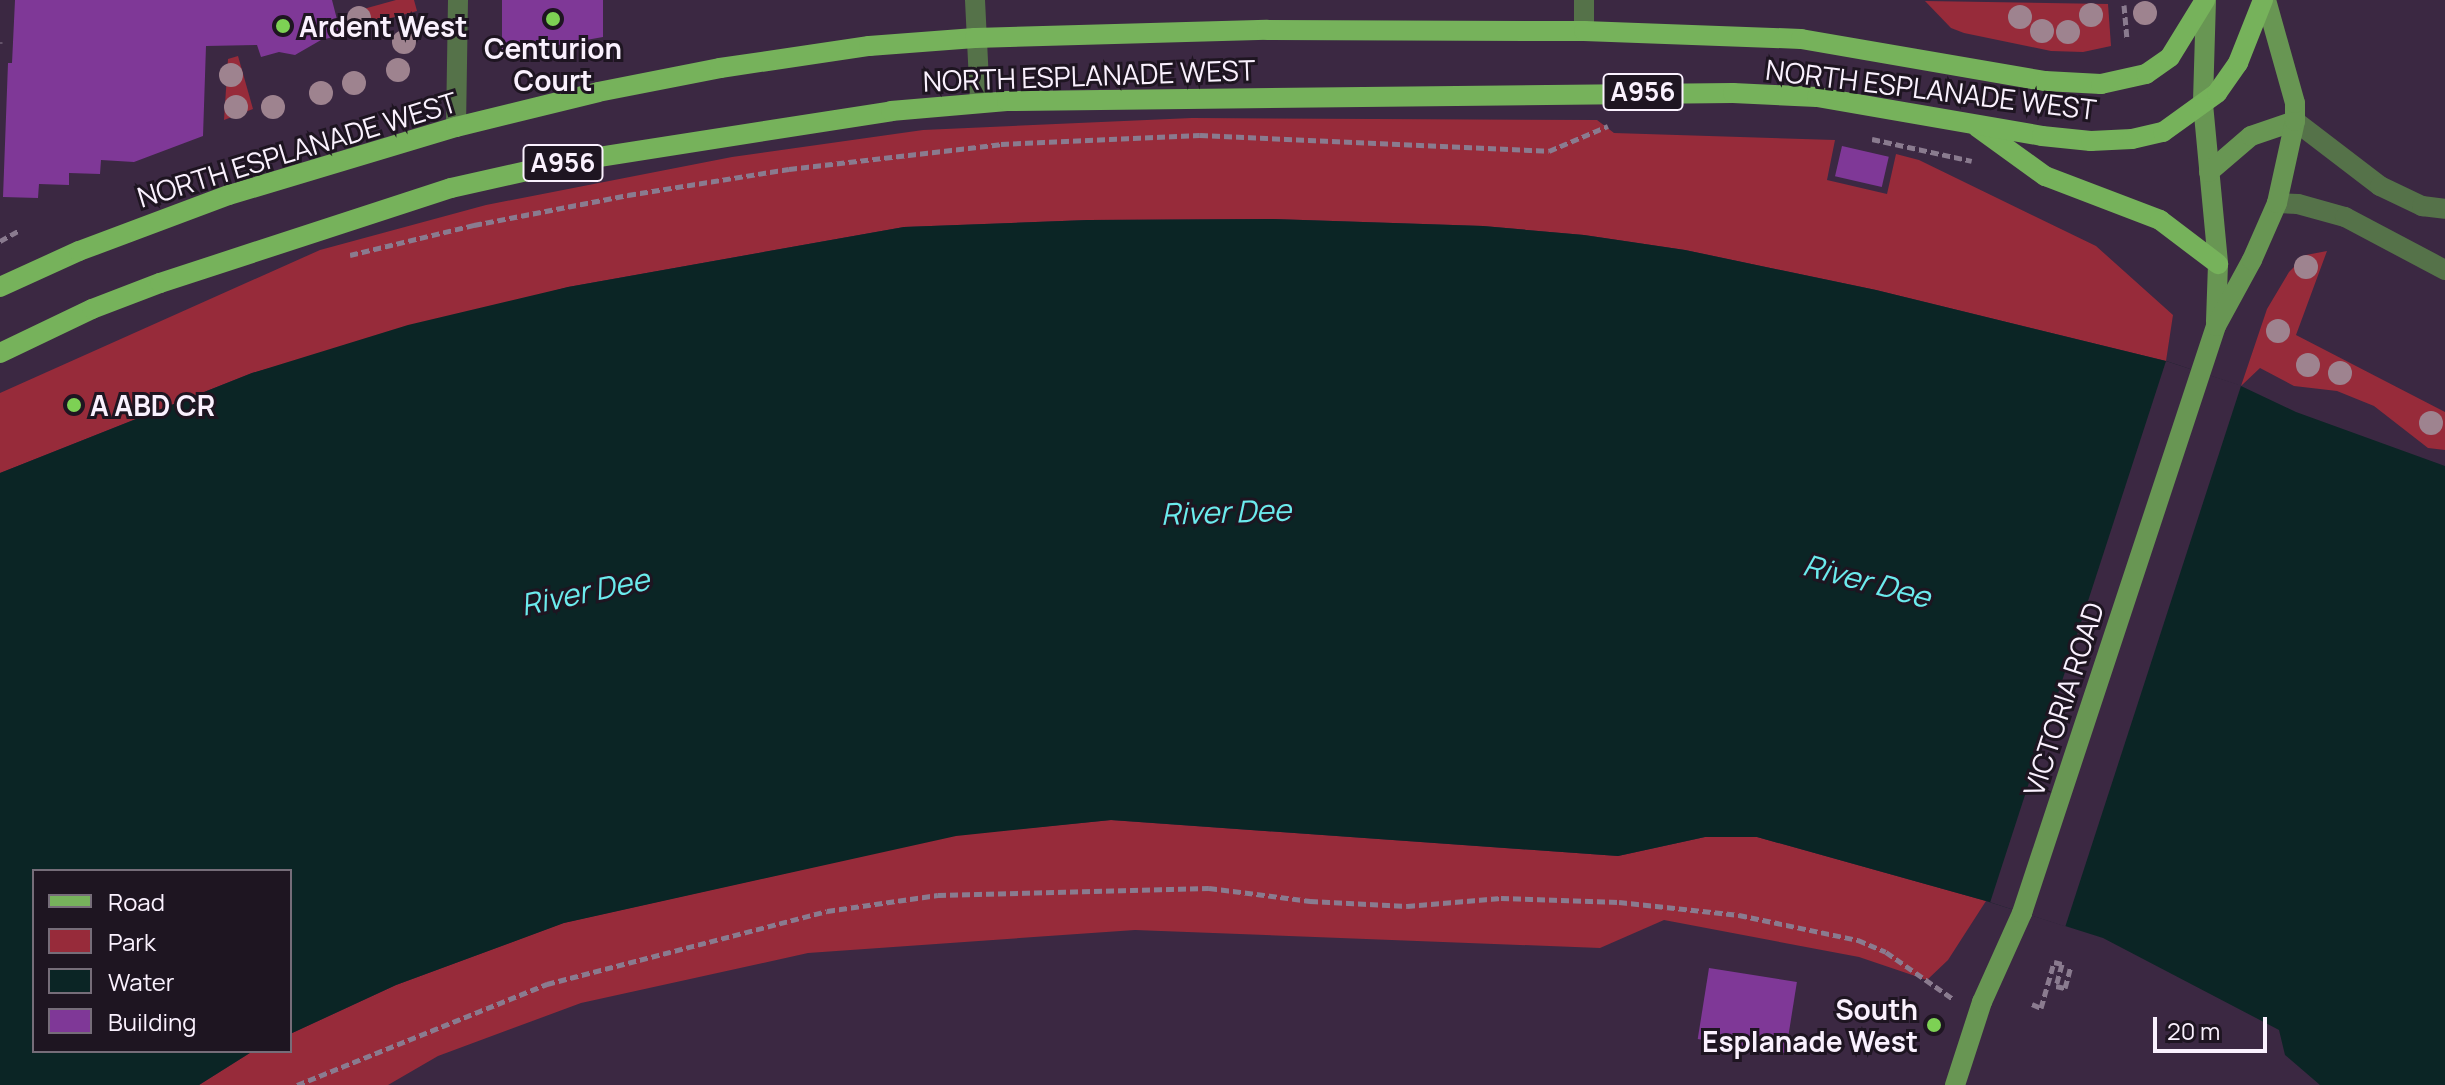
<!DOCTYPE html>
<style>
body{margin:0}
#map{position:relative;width:2445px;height:1085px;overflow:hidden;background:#3b2842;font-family:Manrope,sans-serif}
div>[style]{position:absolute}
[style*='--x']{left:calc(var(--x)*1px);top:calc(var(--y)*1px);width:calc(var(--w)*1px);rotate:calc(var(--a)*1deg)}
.green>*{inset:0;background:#972b3a}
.water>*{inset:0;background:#0b2525}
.pier>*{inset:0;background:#3b2842;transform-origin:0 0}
.building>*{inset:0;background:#7f3897;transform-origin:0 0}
.path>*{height:5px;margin-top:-2.5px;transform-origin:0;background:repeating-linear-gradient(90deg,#8a7b8f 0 8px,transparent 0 12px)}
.street>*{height:20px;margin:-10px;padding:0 10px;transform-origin:10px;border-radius:10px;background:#557249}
.secondary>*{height:20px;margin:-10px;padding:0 10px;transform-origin:10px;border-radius:10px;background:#689653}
.primary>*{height:20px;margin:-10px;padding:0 10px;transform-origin:10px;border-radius:10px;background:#76b25b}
.trees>*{width:24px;height:24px;margin:-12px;border-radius:50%;background:#9e838f}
.dots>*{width:22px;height:22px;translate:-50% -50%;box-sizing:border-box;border:4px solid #1e1521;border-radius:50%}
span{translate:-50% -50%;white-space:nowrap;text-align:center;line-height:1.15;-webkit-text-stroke:6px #1e1521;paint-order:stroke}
.shield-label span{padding:2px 6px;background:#1e1521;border:2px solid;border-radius:6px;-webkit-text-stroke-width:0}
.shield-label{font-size:26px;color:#faf1fe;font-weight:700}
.poi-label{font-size:28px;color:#faf1fe;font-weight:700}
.left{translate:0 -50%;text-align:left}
.right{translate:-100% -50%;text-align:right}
.street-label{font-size:28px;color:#faf1fe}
.water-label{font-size:30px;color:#6bebed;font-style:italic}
.legend{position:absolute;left:32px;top:869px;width:260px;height:184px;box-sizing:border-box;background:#1e1521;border:2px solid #766d79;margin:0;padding:10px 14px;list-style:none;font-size:24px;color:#faf1fe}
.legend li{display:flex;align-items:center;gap:16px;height:40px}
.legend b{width:40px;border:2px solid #766d79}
.scale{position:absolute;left:2153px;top:1017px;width:114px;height:36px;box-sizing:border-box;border:4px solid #faf1fe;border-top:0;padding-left:10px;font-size:24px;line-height:28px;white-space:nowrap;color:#faf1fe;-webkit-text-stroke:6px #1e1521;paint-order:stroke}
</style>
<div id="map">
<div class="green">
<i style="clip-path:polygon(396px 0,414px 0,417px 11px,353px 28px,349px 13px)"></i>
<i style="clip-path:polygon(1925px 1px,2108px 4px,2111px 46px,2083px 52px,2051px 51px,1964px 33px,1951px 28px)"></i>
<i style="clip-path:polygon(238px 56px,253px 109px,224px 120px,228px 59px)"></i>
<i style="clip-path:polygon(1192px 118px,1597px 120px,1614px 133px,1835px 140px,1827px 180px,1887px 194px,1896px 154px,1919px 160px,2096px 246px,2173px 315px,2166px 361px,1876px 290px,1685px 250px,1584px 235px,1483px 226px,1273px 219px,1088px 220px,904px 227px,568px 287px,252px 373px,0 473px,0 393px,320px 250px,486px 205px,732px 157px,923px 130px)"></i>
<i style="clip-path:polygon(2327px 251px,2296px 335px,2445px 412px,2445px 450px,2428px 448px,2374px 406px,2337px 391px,2294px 386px,2260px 368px,2241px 386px,2267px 309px,2289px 272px,2306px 255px)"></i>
<i style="clip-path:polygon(1111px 820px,1618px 856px,1705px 837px,1757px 837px,1986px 901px,1948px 960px,1927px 980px,1859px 957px,1664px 920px,1600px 948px,1135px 930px,808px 953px,581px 1003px,438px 1056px,388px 1085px,199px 1085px,253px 1051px,290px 1051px,290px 1034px,396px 985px,563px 923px,956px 835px)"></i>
</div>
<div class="water">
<i style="clip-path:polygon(1273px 219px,1483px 226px,1584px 235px,1685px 250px,1876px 290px,2166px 361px,2241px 386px,2296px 412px,2445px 466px,2445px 1085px,2320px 1085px,2285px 1055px,2279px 1030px,2103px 938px,1986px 901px,1757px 837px,1705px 837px,1618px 856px,1111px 820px,956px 836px,564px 923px,396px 985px,290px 1034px,290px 871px,34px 871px,34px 1051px,253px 1051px,199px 1085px,0 1085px,0 473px,252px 373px,408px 325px,568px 287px,904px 227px,1088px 220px)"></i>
</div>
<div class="pier">
<i style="left:2166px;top:361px;width:79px;height:569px;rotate:18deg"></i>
</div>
<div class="building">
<i style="clip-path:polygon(15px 0,332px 0,341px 35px,321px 40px,295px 55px,279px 52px,261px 57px,257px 45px,206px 46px,203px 136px,134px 162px,101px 160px,100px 174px,69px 173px,69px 185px,39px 184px,38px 198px,3px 197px,8px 63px,12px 63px)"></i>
<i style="clip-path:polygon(502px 0,603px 0,603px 37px,502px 55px)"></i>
<i style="left:1842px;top:146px;width:48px;height:31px;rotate:13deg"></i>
<i style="left:1709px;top:968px;width:89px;height:72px;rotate:9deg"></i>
</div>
<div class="path">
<i style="--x:2124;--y:5;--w:35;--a:85"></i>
<i style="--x:0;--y:42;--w:1;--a:90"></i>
<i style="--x:1872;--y:139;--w:102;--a:12.4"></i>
<i style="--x:0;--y:241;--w:23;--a:-29"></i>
<i style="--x:350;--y:255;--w:128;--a:-13.6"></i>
<i style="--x:474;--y:225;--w:157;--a:-11"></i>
<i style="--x:628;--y:195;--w:163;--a:-9.2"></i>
<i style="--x:789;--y:169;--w:213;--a:-6.7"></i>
<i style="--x:1001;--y:144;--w:199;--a:-2.6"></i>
<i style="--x:1200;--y:135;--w:349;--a:2.6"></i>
<i style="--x:1549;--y:151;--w:64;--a:-23"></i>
<i style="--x:2032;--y:1004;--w:10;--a:24"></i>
<i style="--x:2041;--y:1008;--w:48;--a:-74.2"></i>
<i style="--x:2054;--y:962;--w:8;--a:14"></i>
<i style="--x:2062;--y:964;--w:23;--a:105"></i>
<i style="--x:2056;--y:986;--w:9;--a:13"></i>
<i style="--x:2065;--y:988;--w:23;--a:-75"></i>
<i style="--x:297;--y:1085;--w:270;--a:-22"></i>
<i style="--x:547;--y:984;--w:289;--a:-14.6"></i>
<i style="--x:827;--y:911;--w:112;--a:-8.2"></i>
<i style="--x:938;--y:895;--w:271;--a:-1.5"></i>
<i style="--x:1209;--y:888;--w:102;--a:7.3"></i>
<i style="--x:1310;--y:901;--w:97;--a:3"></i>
<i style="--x:1407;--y:906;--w:94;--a:-4.9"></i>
<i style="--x:1501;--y:898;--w:118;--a:1.9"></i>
<i style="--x:1619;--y:902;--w:121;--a:6.2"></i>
<i style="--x:1739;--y:915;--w:122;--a:11.9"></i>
<i style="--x:1858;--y:940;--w:30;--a:23"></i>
<i style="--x:1886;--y:952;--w:82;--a:35"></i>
</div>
<div class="street">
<i style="--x:975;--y:0;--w:103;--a:87.2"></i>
<i style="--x:1584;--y:31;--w:31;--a:-90"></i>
<i style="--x:2295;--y:121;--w:107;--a:37.4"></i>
<i style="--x:2380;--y:186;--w:47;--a:25.5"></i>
<i style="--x:2422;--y:206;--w:23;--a:7"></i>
<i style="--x:456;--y:127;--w:127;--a:-89.1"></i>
<i style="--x:2277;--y:203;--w:21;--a:3"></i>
<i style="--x:2298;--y:204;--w:49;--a:15.5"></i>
<i style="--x:2345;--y:217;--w:113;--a:27.9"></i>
</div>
<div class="secondary">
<i style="--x:2206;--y:0;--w:104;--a:91.7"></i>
<i style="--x:2203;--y:104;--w:161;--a:84.6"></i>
<i style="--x:2218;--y:264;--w:58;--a:92"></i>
<i style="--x:2209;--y:172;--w:55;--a:-40.6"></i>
<i style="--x:2251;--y:136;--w:46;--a:-18.8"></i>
<i style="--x:1955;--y:1085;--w:87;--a:-72"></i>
<i style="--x:1982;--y:1002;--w:98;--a:-65.8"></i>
<i style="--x:2022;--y:913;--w:618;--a:-71.71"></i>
<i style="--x:2216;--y:326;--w:75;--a:-61.4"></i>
<i style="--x:2252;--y:260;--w:62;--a:-66.3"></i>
<i style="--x:2277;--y:203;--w:84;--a:-77.6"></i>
<i style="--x:2295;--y:121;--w:18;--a:-90"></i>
<i style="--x:2295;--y:103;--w:107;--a:-105.7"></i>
</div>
<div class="primary">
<i style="--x:1977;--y:127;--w:84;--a:35.8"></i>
<i style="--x:2045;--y:176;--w:123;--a:20.9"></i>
<i style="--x:2160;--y:220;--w:73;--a:37.2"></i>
<i style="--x:0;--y:287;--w:87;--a:-24.5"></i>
<i style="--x:79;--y:251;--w:160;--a:-20.5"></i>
<i style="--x:229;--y:195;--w:237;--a:-16.7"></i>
<i style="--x:456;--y:127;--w:146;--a:-13.8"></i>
<i style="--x:598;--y:92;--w:124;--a:-11.1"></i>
<i style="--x:720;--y:68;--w:151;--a:-8.4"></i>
<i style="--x:869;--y:46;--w:106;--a:-4.3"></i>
<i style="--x:975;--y:38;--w:292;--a:-1.6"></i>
<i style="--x:1267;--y:30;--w:317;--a:0.2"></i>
<i style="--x:1584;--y:31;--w:217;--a:2.1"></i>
<i style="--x:1801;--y:39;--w:248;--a:9.8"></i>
<i style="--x:2045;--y:81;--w:56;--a:3.1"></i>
<i style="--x:2101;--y:84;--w:46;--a:-12.5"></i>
<i style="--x:2146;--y:74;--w:29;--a:-35"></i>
<i style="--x:2170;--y:57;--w:67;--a:-58.4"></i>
<i style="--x:0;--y:353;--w:102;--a:-25.6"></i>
<i style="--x:92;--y:309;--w:73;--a:-20.9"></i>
<i style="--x:160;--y:283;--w:306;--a:-18.1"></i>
<i style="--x:451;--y:188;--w:119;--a:-12.6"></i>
<i style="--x:567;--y:162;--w:328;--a:-8.9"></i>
<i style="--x:891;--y:111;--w:116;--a:-4.9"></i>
<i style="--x:1007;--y:101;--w:726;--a:-0.63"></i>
<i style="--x:1733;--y:93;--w:84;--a:2.7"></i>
<i style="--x:1817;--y:97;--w:228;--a:9.8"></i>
<i style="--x:2042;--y:136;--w:49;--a:5.8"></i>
<i style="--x:2091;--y:141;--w:41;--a:-2.8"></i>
<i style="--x:2132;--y:139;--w:32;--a:-13"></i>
<i style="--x:2163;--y:132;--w:67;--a:-35.8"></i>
<i style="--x:2217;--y:93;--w:37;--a:-55"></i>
<i style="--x:2238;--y:63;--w:68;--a:-68.4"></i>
</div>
<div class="trees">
<i style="left:2145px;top:13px"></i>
<i style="left:2091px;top:15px"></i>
<i style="left:2020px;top:17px"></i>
<i style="left:359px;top:18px"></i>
<i style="left:2042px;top:31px"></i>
<i style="left:2068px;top:32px"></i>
<i style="left:404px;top:42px"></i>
<i style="left:398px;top:70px"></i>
<i style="left:231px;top:75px"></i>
<i style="left:354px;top:83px"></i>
<i style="left:321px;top:93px"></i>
<i style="left:236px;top:107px"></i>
<i style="left:273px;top:107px"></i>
<i style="left:2306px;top:267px"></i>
<i style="left:2278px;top:331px"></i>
<i style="left:2308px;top:365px"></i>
<i style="left:2340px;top:373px"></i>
<i style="left:2431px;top:423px"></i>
</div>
<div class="dots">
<i style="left:553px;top:19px;background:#7dd154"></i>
<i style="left:283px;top:26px;background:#7dd154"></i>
<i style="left:74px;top:405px;background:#7dd154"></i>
<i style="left:1934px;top:1025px;background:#7dd154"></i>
</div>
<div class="shield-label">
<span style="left:1643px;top:92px">A956</span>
<span style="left:563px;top:163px">A956</span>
</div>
<div class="poi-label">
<span class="left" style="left:299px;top:26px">Ardent West</span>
<span style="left:553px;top:64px">Centurion<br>Court</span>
<span class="left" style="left:90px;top:405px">A ABD CR</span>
<span class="right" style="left:1918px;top:1025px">South<br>Esplanade West</span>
</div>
<div class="street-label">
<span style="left:1089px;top:75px;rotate:-2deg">NORTH ESPLANADE WEST</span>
<span style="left:1931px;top:89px;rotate:7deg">NORTH ESPLANADE WEST</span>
<span style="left:297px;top:149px;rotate:-17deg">NORTH ESPLANADE WEST</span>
<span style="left:2063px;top:699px;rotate:-72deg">VICTORIA ROAD</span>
</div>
<div class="water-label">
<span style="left:1226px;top:512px;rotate:-2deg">River Dee</span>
<span style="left:1867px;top:581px;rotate:15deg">River Dee</span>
<span style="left:585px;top:592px;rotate:-12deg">River Dee</span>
</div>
<ul class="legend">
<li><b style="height:10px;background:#76b25b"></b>Road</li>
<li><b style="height:22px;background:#972b3a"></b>Park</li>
<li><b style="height:22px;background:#0b2525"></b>Water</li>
<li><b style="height:22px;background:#7f3897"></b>Building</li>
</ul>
<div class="scale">20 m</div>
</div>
